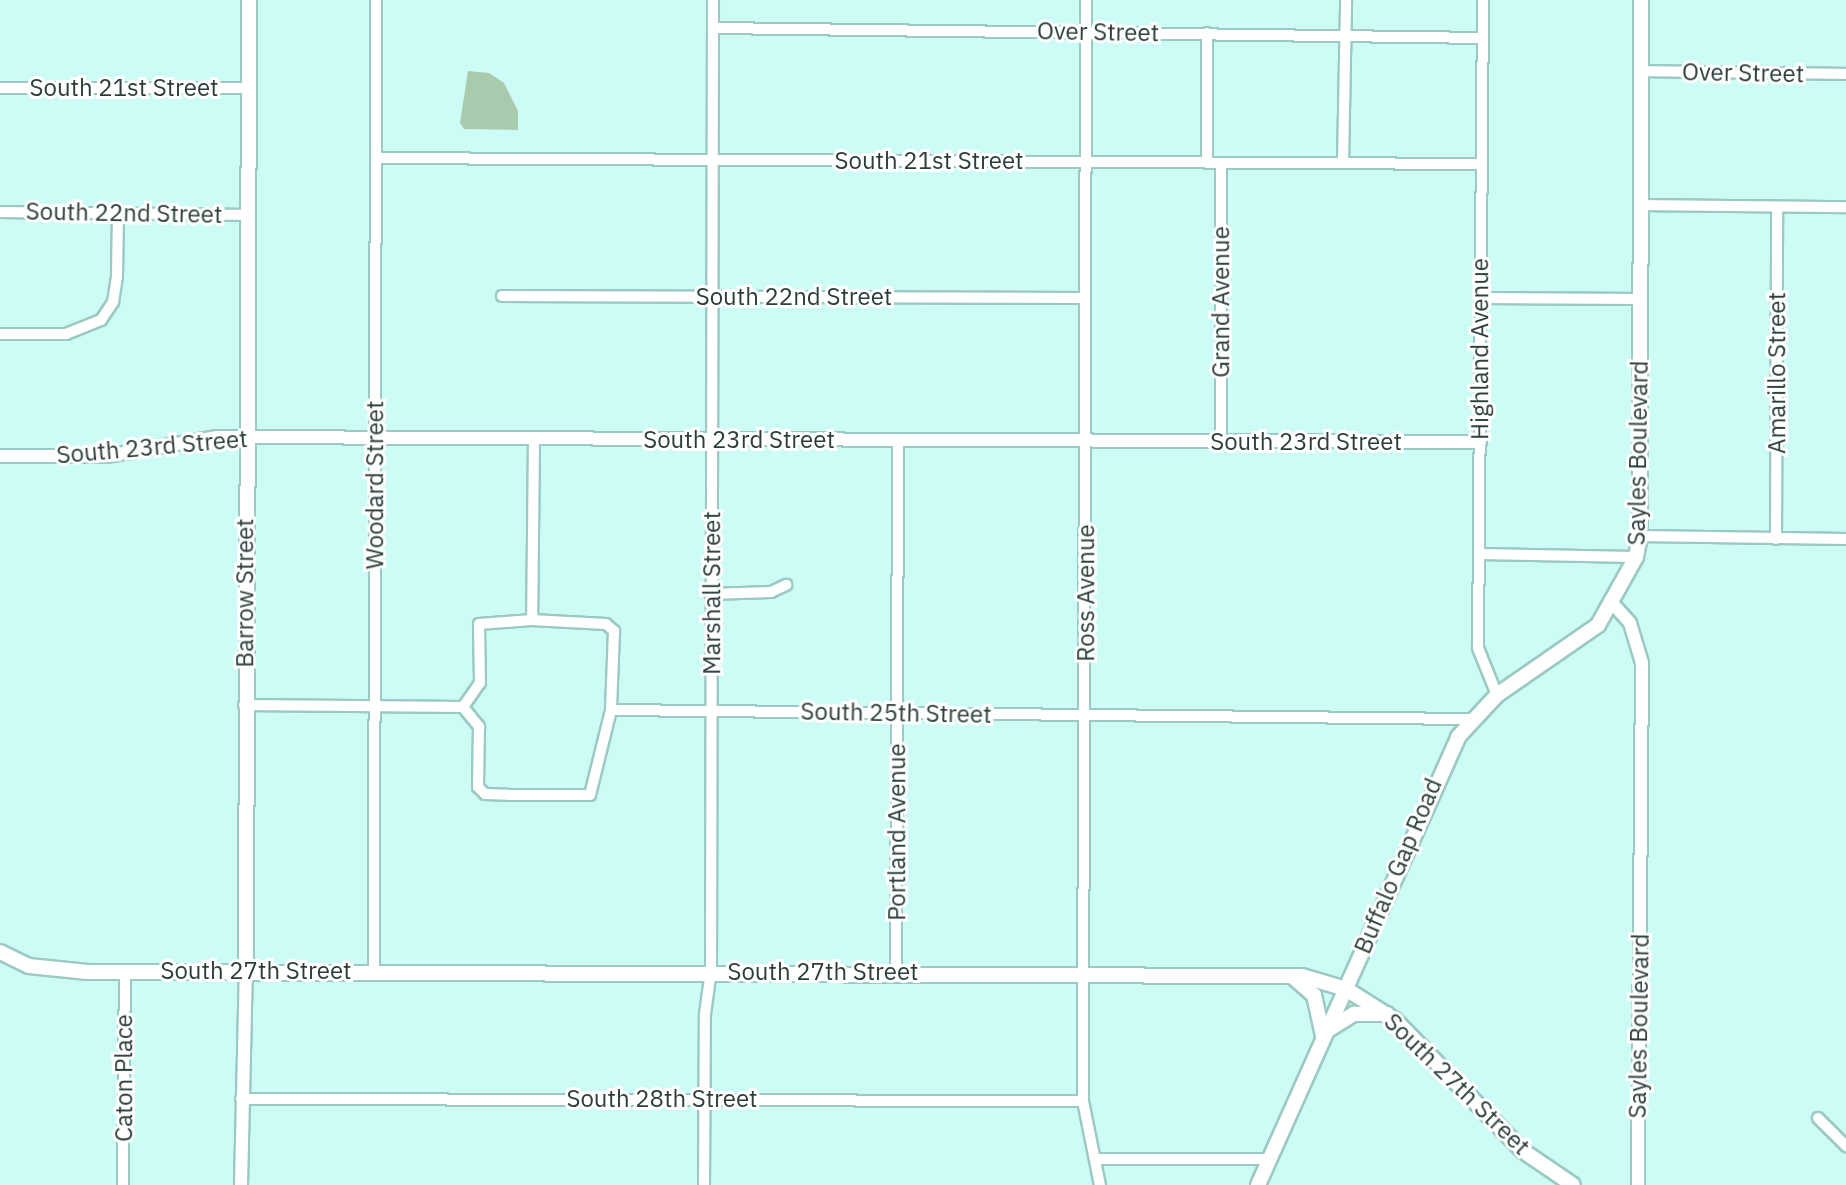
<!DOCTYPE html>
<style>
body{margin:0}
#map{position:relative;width:1846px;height:1185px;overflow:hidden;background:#cdfcf6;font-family:"IBM Plex Sans",sans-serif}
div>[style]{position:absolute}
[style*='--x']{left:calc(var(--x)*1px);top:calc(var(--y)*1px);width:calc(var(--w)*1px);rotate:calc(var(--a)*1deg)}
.green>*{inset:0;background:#aacaad}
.roads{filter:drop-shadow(2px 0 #9bc9c3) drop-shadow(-2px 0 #9bc9c3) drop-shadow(0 2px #9bc9c3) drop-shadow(0 -2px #9bc9c3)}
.minor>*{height:10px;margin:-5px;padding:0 5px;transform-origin:5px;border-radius:5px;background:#fff}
.tertiary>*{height:12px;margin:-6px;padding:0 6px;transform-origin:6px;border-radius:6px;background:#fff}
.secondary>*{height:14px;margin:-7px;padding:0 7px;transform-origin:7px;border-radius:7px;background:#fff}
span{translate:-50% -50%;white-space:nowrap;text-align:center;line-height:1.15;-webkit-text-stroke:6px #fff;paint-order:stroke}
.street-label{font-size:24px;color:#2b3e3c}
</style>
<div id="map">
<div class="green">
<i style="clip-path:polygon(468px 71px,489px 73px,504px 83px,518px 111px,518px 130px,464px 129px,460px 123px)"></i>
</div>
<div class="roads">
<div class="minor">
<i style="--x:1086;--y:0;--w:1101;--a:90.16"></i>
<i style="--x:1083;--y:1101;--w:86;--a:78.6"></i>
<i style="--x:1483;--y:0;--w:648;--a:90.44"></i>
<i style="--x:1478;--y:648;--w:51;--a:68"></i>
<i style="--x:713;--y:28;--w:770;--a:0.74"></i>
<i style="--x:1207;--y:33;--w:130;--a:90"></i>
<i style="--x:1640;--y:71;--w:206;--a:0.8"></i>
<i style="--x:0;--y:88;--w:248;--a:0"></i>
<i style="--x:376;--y:158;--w:1106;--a:0.31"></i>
<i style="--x:1343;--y:163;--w:163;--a:-88.9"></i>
<i style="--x:1641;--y:205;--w:205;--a:0.6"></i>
<i style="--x:0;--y:212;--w:248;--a:0.7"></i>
<i style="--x:502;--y:296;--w:583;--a:0.2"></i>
<i style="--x:1481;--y:298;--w:159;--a:0.4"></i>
<i style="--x:0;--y:334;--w:66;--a:0"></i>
<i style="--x:66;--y:334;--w:38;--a:-22"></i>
<i style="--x:101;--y:320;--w:22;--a:-56"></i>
<i style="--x:113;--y:302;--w:26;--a:-81"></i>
<i style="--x:117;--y:276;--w:63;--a:-89.1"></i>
<i style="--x:534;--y:439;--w:181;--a:90.6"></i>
<i style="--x:532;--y:620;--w:74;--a:3.1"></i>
<i style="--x:606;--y:624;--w:11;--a:41"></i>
<i style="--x:614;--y:631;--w:79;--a:92.2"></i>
<i style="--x:1221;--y:441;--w:278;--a:-90"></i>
<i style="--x:1640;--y:536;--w:206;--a:0.8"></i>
<i style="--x:1776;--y:539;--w:332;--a:-89.8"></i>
<i style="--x:1479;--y:554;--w:157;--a:1.1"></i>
<i style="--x:711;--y:594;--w:60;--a:-1.9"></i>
<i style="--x:771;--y:592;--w:17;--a:-25"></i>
<i style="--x:244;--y:705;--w:219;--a:0.5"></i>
<i style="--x:463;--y:707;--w:29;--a:-55"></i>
<i style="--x:480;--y:683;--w:59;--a:-91"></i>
<i style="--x:479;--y:624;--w:53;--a:-4.3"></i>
<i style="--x:463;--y:707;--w:26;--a:51"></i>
<i style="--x:479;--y:727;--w:60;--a:91"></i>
<i style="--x:478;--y:787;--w:10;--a:45"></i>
<i style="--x:485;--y:794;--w:23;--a:2"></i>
<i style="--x:508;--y:795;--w:82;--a:0"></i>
<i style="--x:590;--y:795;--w:88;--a:-76.1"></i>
<i style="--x:611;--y:710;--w:860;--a:0.6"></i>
<i style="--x:374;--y:970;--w:970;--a:-89.88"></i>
<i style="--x:896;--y:972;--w:532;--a:-89.78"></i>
<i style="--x:241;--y:1099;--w:842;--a:0.14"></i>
<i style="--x:1818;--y:1118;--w:40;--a:45"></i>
<i style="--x:1097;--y:1159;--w:173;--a:0"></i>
<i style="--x:123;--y:1185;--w:214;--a:-89.5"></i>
<i style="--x:704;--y:1185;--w:171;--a:-89.7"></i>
<i style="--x:705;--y:1014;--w:43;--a:-82.1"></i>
<i style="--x:711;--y:971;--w:971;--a:-89.88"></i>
</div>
<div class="tertiary">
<i style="--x:0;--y:456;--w:106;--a:0"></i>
<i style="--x:106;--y:456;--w:113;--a:-9.7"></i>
<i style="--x:217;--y:437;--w:1263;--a:0.23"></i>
<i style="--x:1613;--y:604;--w:25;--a:48"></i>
<i style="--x:1630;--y:623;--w:42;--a:73.3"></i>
<i style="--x:1642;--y:663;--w:522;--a:90.44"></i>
<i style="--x:241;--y:1185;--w:215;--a:-88.7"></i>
</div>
<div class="secondary">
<i style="--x:0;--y:952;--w:32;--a:26"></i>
<i style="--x:29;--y:966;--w:59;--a:5.8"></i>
<i style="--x:88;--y:972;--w:1214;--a:0.19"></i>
<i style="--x:1302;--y:976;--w:46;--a:16.5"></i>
<i style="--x:1346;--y:989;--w:58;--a:32.3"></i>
<i style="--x:1395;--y:1020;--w:183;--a:45.7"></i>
<i style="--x:1523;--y:1151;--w:60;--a:34.2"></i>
<i style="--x:246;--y:970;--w:970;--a:-89.82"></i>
<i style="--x:1293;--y:977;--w:28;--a:41"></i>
<i style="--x:1314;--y:995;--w:42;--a:77.6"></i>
<i style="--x:1328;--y:1030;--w:31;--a:-32"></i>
<i style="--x:1354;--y:1014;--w:33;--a:0"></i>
<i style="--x:1258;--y:1185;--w:491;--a:-65.9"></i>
<i style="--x:1458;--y:737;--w:57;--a:-47.1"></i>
<i style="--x:1497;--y:695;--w:123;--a:-34.7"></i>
<i style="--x:1598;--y:625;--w:78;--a:-60.8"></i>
<i style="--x:1636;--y:557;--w:21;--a:-79"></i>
<i style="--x:1640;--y:536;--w:536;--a:-89.89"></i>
</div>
</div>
<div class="street-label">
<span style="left:1098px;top:32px;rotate:1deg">Over Street</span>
<span style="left:1743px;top:73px;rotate:1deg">Over Street</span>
<span style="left:124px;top:88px">South 21st Street</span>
<span style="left:929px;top:161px">South 21st Street</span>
<span style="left:124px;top:213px;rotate:1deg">South 22nd Street</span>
<span style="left:794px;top:297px">South 22nd Street</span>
<span style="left:1221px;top:302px;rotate:-90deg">Grand Avenue</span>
<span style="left:1480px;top:349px;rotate:-90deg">Highland Avenue</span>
<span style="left:1777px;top:373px;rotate:-90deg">Amarillo Street</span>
<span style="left:739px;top:440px">South 23rd Street</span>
<span style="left:1306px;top:442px">South 23rd Street</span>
<span style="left:152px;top:447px;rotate:-5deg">South 23rd Street</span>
<span style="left:1638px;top:453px;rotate:-89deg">Sayles Boulevard</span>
<span style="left:375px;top:485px;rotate:-90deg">Woodard Street</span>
<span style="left:245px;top:593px;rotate:-90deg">Barrow Street</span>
<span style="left:712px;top:593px;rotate:-90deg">Marshall Street</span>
<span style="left:1086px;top:593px;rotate:-90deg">Ross Avenue</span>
<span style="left:896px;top:713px;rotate:1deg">South 25th Street</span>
<span style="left:897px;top:832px;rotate:-90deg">Portland Avenue</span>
<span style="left:1398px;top:866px;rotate:-67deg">Buffalo Gap Road</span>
<span style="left:256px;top:971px">South 27th Street</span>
<span style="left:823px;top:972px">South 27th Street</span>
<span style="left:1639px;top:1026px;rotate:-89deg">Sayles Boulevard</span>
<span style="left:124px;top:1078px;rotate:-90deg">Caton Place</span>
<span style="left:1457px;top:1084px;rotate:44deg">South 27th Street</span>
<span style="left:662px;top:1099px">South 28th Street</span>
</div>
</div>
